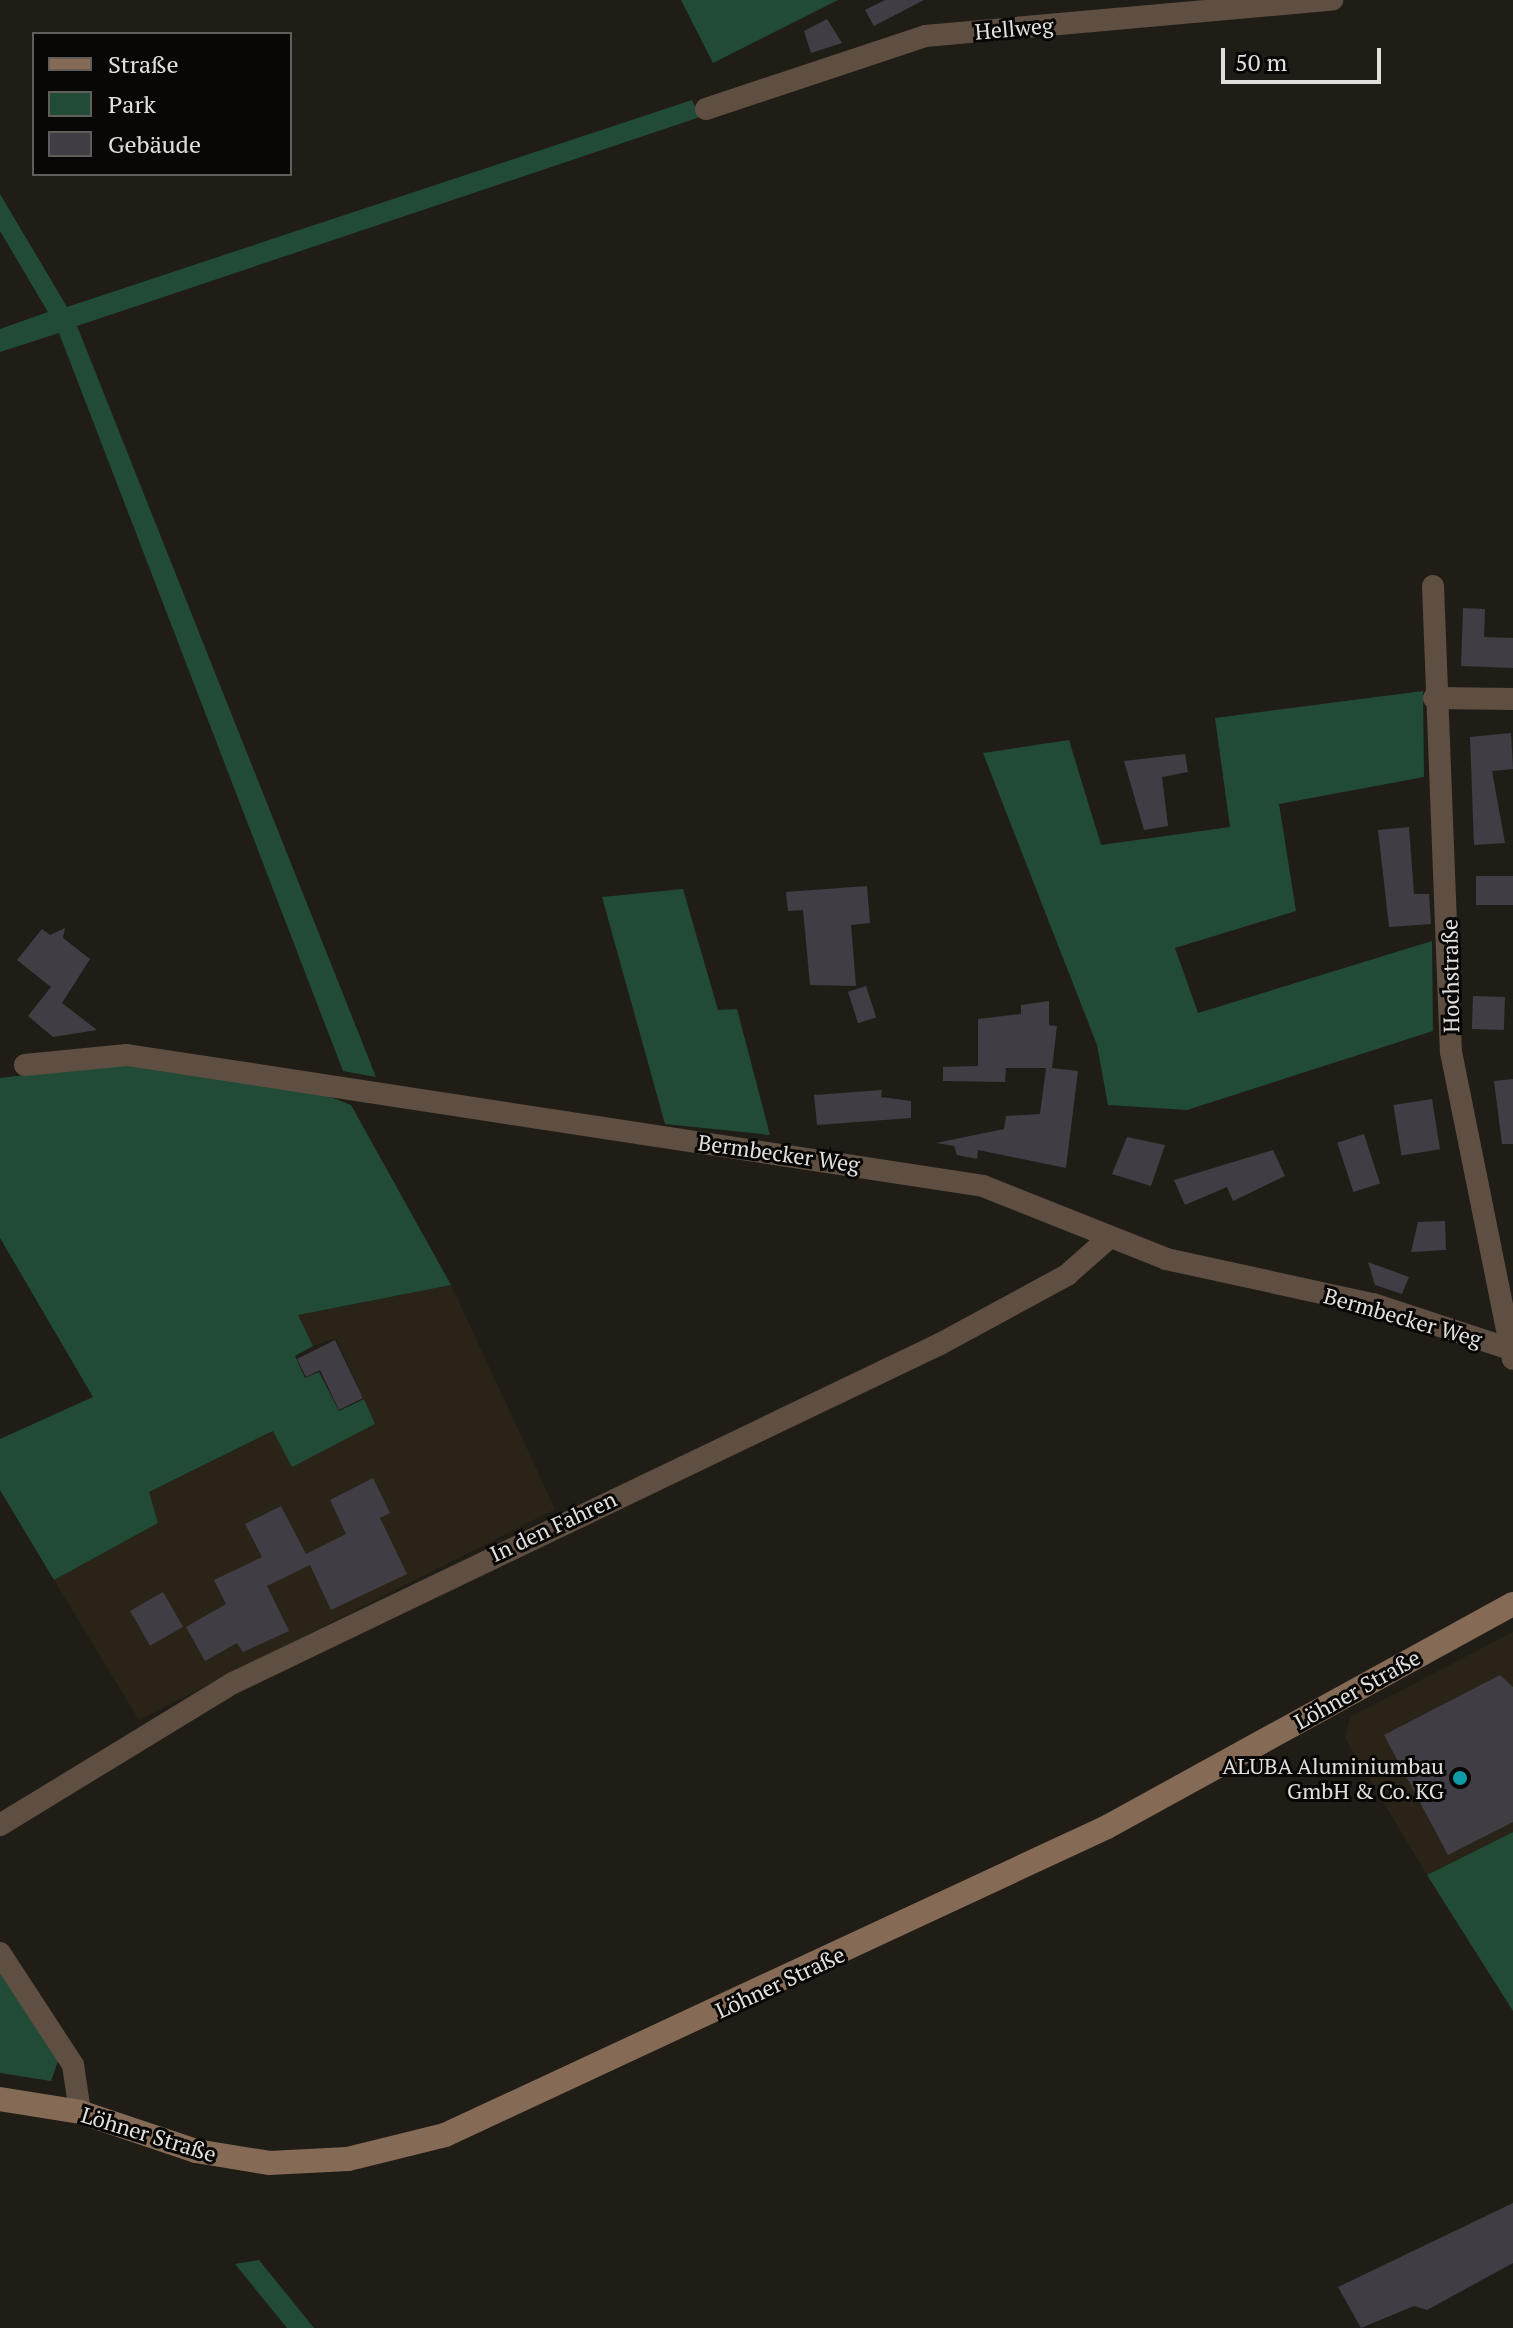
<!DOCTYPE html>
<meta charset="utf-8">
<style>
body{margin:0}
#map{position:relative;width:1513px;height:2328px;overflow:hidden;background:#201d17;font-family:"PT Serif",serif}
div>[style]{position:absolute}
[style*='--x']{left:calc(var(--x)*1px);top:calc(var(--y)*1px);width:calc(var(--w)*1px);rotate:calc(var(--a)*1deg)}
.built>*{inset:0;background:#2a2418}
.green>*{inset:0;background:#214b37}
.building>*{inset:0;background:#403d44;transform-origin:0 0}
.street>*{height:22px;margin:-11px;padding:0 11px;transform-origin:11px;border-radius:11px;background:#5f4f42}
.secondary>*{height:24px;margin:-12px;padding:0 12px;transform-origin:12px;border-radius:12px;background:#856b56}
.dots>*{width:22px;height:22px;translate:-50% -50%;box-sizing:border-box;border:4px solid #080705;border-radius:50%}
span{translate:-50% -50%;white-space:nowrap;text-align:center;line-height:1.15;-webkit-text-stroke:6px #080705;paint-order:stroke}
.street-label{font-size:22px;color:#e2e0dc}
.poi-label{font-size:22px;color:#e2e0dc}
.right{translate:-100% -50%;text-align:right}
.legend{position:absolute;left:32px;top:32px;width:260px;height:144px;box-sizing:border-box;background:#080705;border:2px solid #5f5e5b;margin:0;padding:10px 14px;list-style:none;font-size:24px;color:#e2e0dc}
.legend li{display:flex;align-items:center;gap:16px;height:40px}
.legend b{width:40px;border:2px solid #5f5e5b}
.scale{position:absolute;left:1221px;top:48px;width:160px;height:36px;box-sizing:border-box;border:4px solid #e2e0dc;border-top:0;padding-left:10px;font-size:24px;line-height:28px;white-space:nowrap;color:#e2e0dc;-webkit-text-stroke:6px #080705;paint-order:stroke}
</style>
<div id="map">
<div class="built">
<i style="clip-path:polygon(451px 1285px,555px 1509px,139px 1720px,54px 1580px,158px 1523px,149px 1492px,274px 1431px,292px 1466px,375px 1424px,336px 1338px,313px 1346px,298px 1315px)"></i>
<i style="clip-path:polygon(1513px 1632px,1513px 1832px,1427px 1875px,1345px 1738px,1350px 1717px)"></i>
</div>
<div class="green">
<i style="clip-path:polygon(681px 0,838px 0,713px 63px)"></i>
<i style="clip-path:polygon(692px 100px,700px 117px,77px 326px,376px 1077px,343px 1071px,59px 333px,0 352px,0 329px,48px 312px,0 231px,0 194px,67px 307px)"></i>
<i style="clip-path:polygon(1423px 691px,1424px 777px,1279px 804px,1296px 911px,1175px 948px,1198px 1013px,1432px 941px,1433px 1031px,1187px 1110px,1108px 1105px,1097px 1045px,983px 753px,1069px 740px,1101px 845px,1230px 827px,1215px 718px)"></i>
<i style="clip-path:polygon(683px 889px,718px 1010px,737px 1009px,770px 1135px,665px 1124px,602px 897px)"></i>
<i style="clip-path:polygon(116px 1064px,315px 1091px,351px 1105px,451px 1285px,298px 1315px,313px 1346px,295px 1356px,305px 1378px,319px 1372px,339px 1411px,364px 1399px,375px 1424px,292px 1467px,273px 1431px,149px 1492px,158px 1523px,54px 1580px,0 1490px,0 1439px,93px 1397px,0 1238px,0 1078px)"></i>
<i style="clip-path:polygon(1513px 1832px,1513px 2011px,1427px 1875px)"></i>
<i style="clip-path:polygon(0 1966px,58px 2061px,51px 2081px,0 2073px)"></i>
<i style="clip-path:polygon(259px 2260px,314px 2328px,287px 2328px,235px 2264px)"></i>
</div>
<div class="building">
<i style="clip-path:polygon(885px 0,924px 0,874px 26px,865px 10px)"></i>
<i style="clip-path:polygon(827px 19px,842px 43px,811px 53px,804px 31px)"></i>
<i style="clip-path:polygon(1463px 608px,1485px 609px,1484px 637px,1513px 638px,1513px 668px,1461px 666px)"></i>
<i style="clip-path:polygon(1511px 733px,1513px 769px,1492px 771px,1505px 843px,1474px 845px,1470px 737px)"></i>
<i style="clip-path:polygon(1185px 754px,1188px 772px,1162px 777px,1168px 826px,1144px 830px,1124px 761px)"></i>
<i style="clip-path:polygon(1409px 827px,1414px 894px,1429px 894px,1431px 924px,1389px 927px,1378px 830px)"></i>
<i style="left:1513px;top:876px;width:29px;height:37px;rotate:90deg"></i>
<i style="clip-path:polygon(867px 886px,870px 923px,851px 925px,856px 986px,810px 985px,803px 910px,788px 911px,786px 892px)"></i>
<i style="clip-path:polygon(65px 928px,63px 938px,90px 959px,62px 1003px,97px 1030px,53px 1037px,28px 1016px,51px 987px,17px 960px,42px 929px,50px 935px)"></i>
<i style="left:866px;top:986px;width:33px;height:19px;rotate:72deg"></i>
<i style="left:1473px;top:996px;width:32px;height:33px;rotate:2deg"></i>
<i style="clip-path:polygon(1049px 1001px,1049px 1025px,1057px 1026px,1052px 1068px,1078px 1071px,1066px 1168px,978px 1150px,977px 1159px,957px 1155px,954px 1146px,936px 1143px,1004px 1129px,1006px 1116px,1040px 1114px,1046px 1068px,1006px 1068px,1005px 1082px,943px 1081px,943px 1067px,978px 1066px,978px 1019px,1021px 1014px,1021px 1005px)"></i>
<i style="clip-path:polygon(1513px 1079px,1513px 1144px,1502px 1144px,1494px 1081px)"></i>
<i style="clip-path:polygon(882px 1090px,881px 1097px,911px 1101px,911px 1118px,817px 1125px,814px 1095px)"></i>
<i style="left:1432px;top:1099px;width:51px;height:39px;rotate:81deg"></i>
<i style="left:1364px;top:1134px;width:52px;height:28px;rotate:72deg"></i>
<i style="clip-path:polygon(1127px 1137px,1165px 1145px,1151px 1186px,1112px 1174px)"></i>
<i style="clip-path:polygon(1273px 1150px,1285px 1176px,1233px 1201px,1227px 1187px,1185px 1205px,1174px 1180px)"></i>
<i style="clip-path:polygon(1445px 1221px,1446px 1250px,1411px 1252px,1418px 1222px)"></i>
<i style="clip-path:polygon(1368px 1262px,1409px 1277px,1402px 1294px,1375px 1285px)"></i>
<i style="clip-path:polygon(335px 1340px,363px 1398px,339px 1410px,320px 1370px,306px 1377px,297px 1359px)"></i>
<i style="clip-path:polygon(373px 1478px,390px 1513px,380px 1518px,407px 1574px,331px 1610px,310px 1565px,267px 1586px,289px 1631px,243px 1652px,237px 1643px,205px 1661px,186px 1627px,226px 1604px,214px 1580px,262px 1557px,245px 1524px,281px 1506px,306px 1554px,346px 1534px,330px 1500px)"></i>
<i style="left:163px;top:1592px;width:40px;height:38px;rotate:60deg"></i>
<i style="clip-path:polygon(1500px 1675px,1513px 1687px,1513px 1822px,1448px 1855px,1384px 1735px)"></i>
<i style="clip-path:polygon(1513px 2203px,1513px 2263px,1427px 2310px,1414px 2306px,1361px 2328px,1338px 2287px)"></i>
</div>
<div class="street">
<i style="--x:706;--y:109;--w:231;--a:-18.4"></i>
<i style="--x:925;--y:36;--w:409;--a:-5.1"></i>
<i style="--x:1433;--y:586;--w:466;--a:87.8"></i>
<i style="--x:1451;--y:1052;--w:313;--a:78.6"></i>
<i style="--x:1434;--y:698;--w:79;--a:0.7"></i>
<i style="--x:25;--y:1065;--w:102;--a:-5.6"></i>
<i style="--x:127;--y:1055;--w:866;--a:8.7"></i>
<i style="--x:983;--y:1186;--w:197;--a:21.7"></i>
<i style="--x:1166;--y:1259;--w:212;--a:12.3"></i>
<i style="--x:1373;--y:1304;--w:147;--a:18.2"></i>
<i style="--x:0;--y:1825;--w:273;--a:-31.4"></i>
<i style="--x:233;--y:1683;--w:784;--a:-25.62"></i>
<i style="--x:940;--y:1344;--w:145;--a:-28.5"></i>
<i style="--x:1067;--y:1275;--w:57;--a:-41.5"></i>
<i style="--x:0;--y:1953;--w:134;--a:56.9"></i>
<i style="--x:73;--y:2065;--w:48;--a:81.5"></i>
</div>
<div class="secondary">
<i style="--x:0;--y:2099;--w:81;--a:9.2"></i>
<i style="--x:80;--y:2112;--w:122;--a:18.6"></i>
<i style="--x:196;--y:2151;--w:74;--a:9.3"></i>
<i style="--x:269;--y:2163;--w:79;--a:-2.9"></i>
<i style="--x:348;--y:2159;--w:100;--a:-13.9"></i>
<i style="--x:445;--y:2135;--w:730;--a:-24.95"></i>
<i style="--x:1107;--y:1827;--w:463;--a:-28.8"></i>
</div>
<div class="dots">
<i style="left:1460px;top:1778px;background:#0f9aa8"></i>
</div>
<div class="street-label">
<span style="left:1014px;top:28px;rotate:-5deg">Hellweg</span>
<span style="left:1450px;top:976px;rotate:-91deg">Hochstraße</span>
<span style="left:779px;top:1153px;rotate:8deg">Bermbecker Weg</span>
<span style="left:1403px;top:1317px;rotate:16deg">Bermbecker Weg</span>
<span style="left:553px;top:1526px;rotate:-25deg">In den Fahren</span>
<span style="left:1357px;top:1689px;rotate:-29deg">Löhner Straße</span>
<span style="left:780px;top:1982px;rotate:-25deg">Löhner Straße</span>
<span style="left:149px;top:2134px;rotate:17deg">Löhner Straße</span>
</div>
<div class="poi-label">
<span class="right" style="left:1444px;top:1778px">ALUBA Aluminiumbau<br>GmbH &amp; Co. KG</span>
</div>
<ul class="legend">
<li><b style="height:10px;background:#856b56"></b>Straße</li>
<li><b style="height:22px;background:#214b37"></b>Park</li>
<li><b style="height:22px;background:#403d44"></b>Gebäude</li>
</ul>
<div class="scale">50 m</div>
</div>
